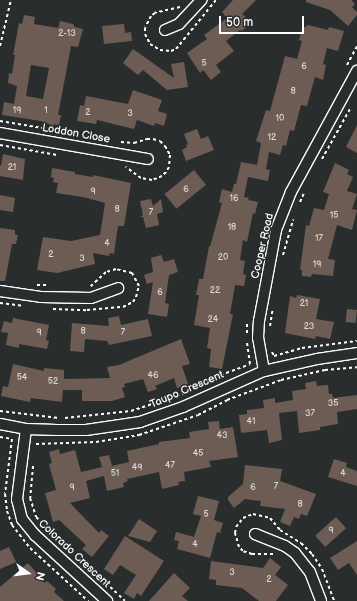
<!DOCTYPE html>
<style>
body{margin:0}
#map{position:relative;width:357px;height:601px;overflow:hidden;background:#2a2d2e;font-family:"Balsamiq Sans",sans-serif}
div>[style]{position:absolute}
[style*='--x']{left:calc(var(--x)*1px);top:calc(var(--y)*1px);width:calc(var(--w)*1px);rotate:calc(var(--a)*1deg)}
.building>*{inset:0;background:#6c5c54;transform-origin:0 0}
.path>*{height:2px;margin-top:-1px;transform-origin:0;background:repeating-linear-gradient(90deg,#fff 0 3px,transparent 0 6px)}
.roads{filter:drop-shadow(1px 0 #fff) drop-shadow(-1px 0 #fff) drop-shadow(0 1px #fff) drop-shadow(0 -1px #fff)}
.minor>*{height:10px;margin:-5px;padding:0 5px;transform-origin:5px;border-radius:5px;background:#2a2d2e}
span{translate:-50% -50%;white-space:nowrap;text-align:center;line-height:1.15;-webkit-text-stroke:3px #2a2d2e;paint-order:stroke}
.number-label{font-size:9px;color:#dad6d4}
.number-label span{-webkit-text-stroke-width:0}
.street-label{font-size:11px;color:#fff}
.north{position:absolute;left:8px;top:553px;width:40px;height:40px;-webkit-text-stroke:3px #2a2d2e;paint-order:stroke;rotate:104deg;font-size:11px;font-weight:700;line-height:16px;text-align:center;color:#fff}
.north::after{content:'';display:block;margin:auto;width:14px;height:18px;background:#fff;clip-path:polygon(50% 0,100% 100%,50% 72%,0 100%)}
.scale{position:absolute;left:219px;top:16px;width:85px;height:18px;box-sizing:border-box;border:2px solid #fff;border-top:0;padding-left:5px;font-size:12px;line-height:14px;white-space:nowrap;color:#fff;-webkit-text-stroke:3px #2a2d2e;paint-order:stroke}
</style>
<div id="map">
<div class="building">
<i style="clip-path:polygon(233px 0,256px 0,242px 14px,251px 22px,242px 31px,240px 30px,226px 41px,234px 51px,216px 65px,221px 72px,211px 80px,203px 70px,200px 73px,187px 53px,207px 39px,204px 35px,227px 18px,222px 12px)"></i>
<i style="clip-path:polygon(306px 0,351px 0,355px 4px,352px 7px,357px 12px,357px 15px,348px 26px,330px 10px,306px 2px)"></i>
<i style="clip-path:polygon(evenodd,24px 15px,35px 17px,34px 24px,58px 28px,60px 21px,73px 24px,75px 27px,83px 29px,78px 47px,71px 46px,58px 115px,61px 115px,59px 125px,54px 124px,54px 126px,41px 121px,2px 115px,4px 102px,14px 104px,17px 86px,8px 83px,9px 73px,12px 74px,15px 55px,13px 55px,19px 23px,22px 24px,24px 15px,31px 65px,49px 68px,43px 99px,26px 96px,31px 65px)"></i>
<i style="clip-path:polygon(124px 24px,125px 33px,131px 32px,132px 41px,104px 44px,102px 26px)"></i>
<i style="clip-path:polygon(308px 25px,328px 30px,329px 27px,344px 31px,338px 51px,327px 48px,323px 64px,326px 65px,323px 80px,315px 77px,307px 106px,301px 105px,294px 131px,290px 130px,286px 146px,283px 145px,280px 155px,269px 152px,266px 169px,270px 170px,268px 181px,248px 177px,244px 197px,249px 198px,248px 200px,258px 202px,255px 214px,253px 213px,247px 242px,243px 240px,240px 260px,245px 261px,243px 274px,246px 275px,244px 286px,235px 285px,230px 314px,233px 314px,222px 369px,209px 367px,211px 349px,207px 348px,210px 328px,194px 325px,199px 295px,196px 295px,199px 279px,203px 279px,209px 246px,210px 247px,222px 203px,219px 202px,222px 189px,232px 192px,234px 184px,236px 184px,241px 162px,257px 165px,261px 143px,256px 141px,266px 110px,270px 111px,285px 56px,297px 59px,302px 41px,299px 40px,302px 29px)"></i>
<i style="clip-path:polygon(133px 49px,174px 78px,171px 64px,184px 62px,188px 87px,167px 90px,143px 70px,138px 75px,123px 63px)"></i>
<i style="clip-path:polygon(133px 90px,162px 100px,158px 111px,167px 114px,164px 126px,155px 123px,154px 126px,137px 120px,134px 129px,97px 120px,96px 124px,77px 121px,80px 105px,84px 106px,86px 96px,128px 104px)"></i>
<i style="clip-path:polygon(357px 125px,357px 153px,346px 147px)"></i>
<i style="clip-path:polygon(197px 129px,201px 139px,208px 136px,214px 150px,186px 161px,182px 150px,187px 147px,186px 145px,188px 144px,184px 134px)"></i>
<i style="clip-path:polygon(3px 154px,25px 159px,23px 180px,0 176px,0 165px,1px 166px)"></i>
<i style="clip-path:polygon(335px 163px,349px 170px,347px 174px,353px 177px,347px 191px,357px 194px,352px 209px,357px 210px,352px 230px,337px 225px,328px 259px,335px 260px,333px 276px,312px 274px,311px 277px,302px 276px,302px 270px,300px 270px,306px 225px,309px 226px,314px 208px,324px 210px,329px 194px,323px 192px)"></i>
<i style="clip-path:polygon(52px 168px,75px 172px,75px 174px,93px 177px,93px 175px,131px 183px,124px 226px,118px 226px,114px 254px,110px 253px,109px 256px,93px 253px,95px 264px,57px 273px,37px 270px,43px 237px,71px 241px,100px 235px,105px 203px,83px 197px,56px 193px,58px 183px,53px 182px,54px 178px,51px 177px)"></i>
<i style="left:194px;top:170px;width:19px;height:38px;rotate:51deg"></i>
<i style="clip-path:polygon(0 195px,15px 198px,13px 212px,0 210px)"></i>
<i style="clip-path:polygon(151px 199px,153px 206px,161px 199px,163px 212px,157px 214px,159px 225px,146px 228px,143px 217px,140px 217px,143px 215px,140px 201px)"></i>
<i style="clip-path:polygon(0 228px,15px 230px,15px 235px,18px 235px,16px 244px,12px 244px,5px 281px,0 281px)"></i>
<i style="clip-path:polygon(161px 255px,164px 262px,174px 259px,178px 272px,169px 275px,165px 303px,169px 304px,167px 317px,148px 314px,153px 282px,147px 284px,144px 275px,153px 272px,151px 258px)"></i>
<i style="clip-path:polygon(297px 295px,320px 299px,316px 319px,334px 322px,330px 339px,316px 336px,315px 339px,285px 333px,290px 296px,296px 298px)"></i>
<i style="left:347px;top:309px;width:10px;height:13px;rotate:6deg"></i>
<i style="clip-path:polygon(119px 316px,121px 325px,148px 319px,152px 336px,109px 345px,107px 341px,85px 339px,84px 352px,70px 351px,72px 323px,109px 326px,108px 318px)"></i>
<i style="clip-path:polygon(13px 318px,49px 325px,46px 340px,49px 341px,47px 349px,19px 344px,19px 348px,6px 345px,8px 333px,1px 332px,4px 321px,12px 323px)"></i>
<i style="clip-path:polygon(181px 339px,190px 364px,182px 366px,188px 384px,177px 388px,174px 378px,155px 386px,157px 389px,148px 392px,143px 379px,124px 384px,125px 387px,122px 388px,125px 397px,112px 401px,82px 401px,82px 390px,63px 390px,62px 402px,31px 398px,30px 402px,1px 396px,3px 386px,8px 387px,13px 364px,44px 371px,44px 368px,64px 370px,64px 379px,110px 378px,107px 367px,119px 365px)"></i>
<i style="clip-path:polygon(316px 381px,317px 386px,328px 385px,329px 394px,332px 394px,333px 398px,357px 395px,357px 409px,337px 412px,338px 424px,320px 427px,320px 430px,299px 433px,297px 411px,279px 413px,282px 440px,269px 443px,267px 430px,241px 433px,239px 415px,247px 414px,247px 410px,264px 408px,263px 400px,275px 398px,275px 403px,293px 400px,292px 391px,306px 389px,305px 383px)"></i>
<i style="clip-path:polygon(219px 421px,220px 429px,233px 427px,238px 457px,209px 461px,211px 467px,184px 472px,185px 481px,178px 482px,179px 485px,162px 489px,159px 472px,127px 479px,128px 481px,123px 483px,124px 487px,107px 491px,104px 476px,86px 481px,90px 498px,70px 503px,99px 533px,101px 530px,109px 536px,92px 557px,82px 549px,86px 545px,59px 520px,53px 522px,45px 493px,56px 490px,49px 464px,52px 463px,49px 452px,59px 449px,60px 454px,75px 450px,81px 472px,102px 467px,99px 457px,109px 455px,112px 466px,129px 462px,127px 451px,159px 444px,159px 442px,190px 438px,189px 432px,209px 429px,208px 422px)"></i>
<i style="clip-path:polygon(334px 459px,347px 463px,346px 467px,357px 471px,357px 486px,328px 477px)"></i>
<i style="clip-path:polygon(245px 465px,282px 469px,280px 481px,316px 494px,307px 516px,301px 514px,299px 519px,294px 517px,290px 526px,280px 522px,285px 509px,260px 506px,261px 501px,245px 499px,234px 508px,228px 500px,228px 497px,243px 484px)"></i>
<i style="clip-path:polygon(198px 496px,219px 501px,214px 520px,223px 523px,220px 533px,217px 532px,210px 558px,177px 549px,179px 541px,174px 540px,176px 532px,194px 537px,201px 516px,193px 514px)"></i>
<i style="left:336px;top:517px;width:15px;height:28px;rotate:48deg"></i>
<i style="clip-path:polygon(139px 519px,157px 531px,150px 542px,128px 536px)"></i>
<i style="clip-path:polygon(125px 536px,164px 561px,141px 596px,137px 593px,134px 599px,124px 593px,136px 575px,120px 565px,113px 575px,104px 569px)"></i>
<i style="clip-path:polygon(357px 541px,357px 575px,349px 563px,338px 570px,330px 558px)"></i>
<i style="clip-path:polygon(9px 547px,16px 562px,0 569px,0 551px)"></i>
<i style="clip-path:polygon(270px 558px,281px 567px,275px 575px,288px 585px,276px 601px,259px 601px,242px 588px,216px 585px,216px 580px,209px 579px,211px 561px,263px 568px)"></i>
<i style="clip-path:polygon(28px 563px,45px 583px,47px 581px,56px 589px,54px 592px,64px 601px,0 601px,0 587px)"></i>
<i style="clip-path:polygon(174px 573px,190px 588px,182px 596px,188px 601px,149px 601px)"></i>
</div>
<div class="path">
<i style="--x:180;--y:7;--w:26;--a:167"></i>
<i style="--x:155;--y:13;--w:5;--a:143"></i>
<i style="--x:151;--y:16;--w:13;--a:117"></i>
<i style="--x:145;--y:28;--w:6;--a:90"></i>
<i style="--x:145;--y:34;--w:11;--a:63"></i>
<i style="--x:150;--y:44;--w:12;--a:31"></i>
<i style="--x:160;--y:50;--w:11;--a:5"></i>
<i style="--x:171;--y:51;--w:5;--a:-22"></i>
<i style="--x:176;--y:49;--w:63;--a:-50.8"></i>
<i style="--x:0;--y:46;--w:47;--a:-76.6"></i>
<i style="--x:347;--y:65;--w:21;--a:-62"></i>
<i style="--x:0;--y:121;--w:43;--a:9.5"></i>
<i style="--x:121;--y:142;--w:13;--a:4"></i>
<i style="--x:134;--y:143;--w:14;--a:-17"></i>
<i style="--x:147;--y:139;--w:6;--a:0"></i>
<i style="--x:153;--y:139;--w:7;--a:16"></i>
<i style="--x:160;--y:141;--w:7;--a:45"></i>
<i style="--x:165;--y:146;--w:10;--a:61"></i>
<i style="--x:170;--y:155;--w:12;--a:95"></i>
<i style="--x:169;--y:167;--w:6;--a:121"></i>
<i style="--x:166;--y:172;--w:6;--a:135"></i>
<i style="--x:162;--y:176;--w:11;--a:158"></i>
<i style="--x:152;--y:180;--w:11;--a:-170"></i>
<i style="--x:141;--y:178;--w:19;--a:-144"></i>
<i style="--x:0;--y:145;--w:58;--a:10"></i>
<i style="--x:322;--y:159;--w:57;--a:-60.8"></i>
<i style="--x:300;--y:202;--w:10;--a:-66"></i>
<i style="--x:283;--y:255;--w:37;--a:-74"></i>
<i style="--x:37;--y:285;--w:9;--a:0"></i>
<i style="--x:0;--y:303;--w:23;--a:7"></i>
<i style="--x:53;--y:309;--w:34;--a:2"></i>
<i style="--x:87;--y:310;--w:36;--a:-5"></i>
<i style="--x:123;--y:307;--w:11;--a:-27"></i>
<i style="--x:133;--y:302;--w:6;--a:-59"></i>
<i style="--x:136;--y:297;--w:11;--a:-75"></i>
<i style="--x:139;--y:286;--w:15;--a:-118"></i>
<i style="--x:132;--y:273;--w:16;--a:-166"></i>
<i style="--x:116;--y:269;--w:10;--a:163"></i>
<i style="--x:106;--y:272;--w:21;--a:137"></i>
<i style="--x:270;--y:326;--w:18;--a:-81"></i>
<i style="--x:247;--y:333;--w:9;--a:-90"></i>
<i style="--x:272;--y:352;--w:4;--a:63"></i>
<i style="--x:274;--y:356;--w:29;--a:-16"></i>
<i style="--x:302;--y:348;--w:55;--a:-7.3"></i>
<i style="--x:0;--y:411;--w:59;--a:6.8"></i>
<i style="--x:65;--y:418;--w:66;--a:-6.1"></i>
<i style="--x:131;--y:411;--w:54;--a:-18.4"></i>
<i style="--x:182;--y:394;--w:37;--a:-27"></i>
<i style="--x:215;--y:377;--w:37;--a:-20"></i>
<i style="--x:250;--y:364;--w:22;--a:-98"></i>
<i style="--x:0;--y:437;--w:12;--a:9"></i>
<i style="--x:12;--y:439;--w:55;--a:97.3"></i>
<i style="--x:5;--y:494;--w:17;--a:83"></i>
<i style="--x:7;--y:511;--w:15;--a:70"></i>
<i style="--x:12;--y:525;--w:29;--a:52"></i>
<i style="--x:30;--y:548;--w:79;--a:42.4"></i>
<i style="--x:36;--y:444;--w:60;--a:-1.9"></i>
<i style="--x:96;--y:442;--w:44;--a:-9.2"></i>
<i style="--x:139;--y:435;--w:62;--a:-18.7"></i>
<i style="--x:198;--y:415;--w:33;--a:-27"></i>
<i style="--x:227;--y:400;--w:58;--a:-20.3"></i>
<i style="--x:281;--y:380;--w:45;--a:-12.8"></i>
<i style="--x:325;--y:370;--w:32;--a:-5"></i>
<i style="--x:33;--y:466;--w:32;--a:95"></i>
<i style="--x:30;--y:498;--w:20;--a:72"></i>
<i style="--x:36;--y:517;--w:122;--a:43.3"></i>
<i style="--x:273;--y:554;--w:21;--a:180"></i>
<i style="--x:252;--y:554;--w:9;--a:-162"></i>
<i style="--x:243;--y:551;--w:6;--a:-135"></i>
<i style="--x:239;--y:547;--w:15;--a:-106"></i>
<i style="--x:235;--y:533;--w:6;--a:-81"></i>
<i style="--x:236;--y:527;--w:11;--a:-52"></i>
<i style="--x:243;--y:518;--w:11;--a:-22"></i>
<i style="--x:253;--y:514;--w:17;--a:13"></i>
<i style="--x:270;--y:518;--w:16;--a:50"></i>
<i style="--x:280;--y:530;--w:25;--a:32"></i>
<i style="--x:301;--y:543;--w:16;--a:45"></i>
<i style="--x:312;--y:554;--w:18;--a:56"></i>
<i style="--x:322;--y:569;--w:34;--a:69"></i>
</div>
<div class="roads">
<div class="minor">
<i style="--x:165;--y:30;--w:15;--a:-23"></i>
<i style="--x:179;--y:24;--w:33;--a:-47"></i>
<i style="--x:0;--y:133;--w:150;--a:10"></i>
<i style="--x:0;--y:291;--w:41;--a:8.3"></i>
<i style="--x:41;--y:297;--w:50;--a:1.1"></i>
<i style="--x:91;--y:298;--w:29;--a:-20"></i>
<i style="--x:264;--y:371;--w:34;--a:-100"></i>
<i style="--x:258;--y:338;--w:17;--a:-87"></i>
<i style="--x:259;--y:321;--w:93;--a:-79.4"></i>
<i style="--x:276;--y:230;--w:41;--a:-68.5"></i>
<i style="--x:291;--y:192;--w:138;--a:-61.4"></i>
<i style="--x:0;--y:424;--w:26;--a:11"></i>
<i style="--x:26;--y:429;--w:31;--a:2"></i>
<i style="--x:57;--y:430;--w:29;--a:0"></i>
<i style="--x:86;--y:430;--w:55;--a:-8.4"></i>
<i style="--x:140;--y:422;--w:46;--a:-19.2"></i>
<i style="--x:183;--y:407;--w:89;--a:-24"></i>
<i style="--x:264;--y:371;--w:54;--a:-12.8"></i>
<i style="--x:317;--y:359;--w:40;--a:-8.5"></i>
<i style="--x:26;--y:429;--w:71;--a:97.3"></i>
<i style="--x:17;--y:499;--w:21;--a:76"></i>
<i style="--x:22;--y:519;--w:21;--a:51"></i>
<i style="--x:35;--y:535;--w:98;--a:42.5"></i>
<i style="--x:255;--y:534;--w:32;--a:22"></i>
<i style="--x:285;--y:546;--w:12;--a:35"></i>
<i style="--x:295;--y:553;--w:24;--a:52"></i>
<i style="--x:310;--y:572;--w:31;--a:69"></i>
</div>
</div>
<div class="number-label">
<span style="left:67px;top:34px">2-13</span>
<span style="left:204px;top:64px">5</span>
<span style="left:304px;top:67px">6</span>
<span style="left:293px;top:92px">8</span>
<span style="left:17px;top:111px">19</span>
<span style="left:46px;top:111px">1</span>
<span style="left:88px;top:113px">2</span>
<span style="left:130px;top:114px">3</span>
<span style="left:280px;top:119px">10</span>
<span style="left:272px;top:138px">12</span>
<span style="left:12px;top:168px">21</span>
<span style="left:186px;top:190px">6</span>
<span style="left:93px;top:192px">9</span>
<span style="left:234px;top:199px">16</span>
<span style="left:117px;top:210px">8</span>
<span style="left:151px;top:213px">7</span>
<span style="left:334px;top:216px">15</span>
<span style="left:232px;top:228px">18</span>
<span style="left:319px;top:239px">17</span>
<span style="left:107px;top:244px">4</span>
<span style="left:51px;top:255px">2</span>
<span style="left:223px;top:258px">20</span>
<span style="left:82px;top:259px">3</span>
<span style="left:317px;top:265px">19</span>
<span style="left:215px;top:291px">22</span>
<span style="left:160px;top:293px">6</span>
<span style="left:304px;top:304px">21</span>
<span style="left:213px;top:320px">24</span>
<span style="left:309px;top:327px">23</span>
<span style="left:83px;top:332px">8</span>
<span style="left:39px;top:333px">9</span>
<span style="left:123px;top:333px">7</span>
<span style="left:153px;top:376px">46</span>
<span style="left:22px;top:378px">54</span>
<span style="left:53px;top:382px">52</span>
<span style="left:333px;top:404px">35</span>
<span style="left:310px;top:414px">37</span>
<span style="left:251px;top:422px">41</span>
<span style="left:222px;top:436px">43</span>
<span style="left:198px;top:454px">45</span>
<span style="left:170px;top:466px">47</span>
<span style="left:137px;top:468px">49</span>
<span style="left:115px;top:474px">51</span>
<span style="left:343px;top:474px">4</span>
<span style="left:276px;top:487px">7</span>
<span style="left:72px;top:488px">9</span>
<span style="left:253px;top:488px">6</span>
<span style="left:300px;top:505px">8</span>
<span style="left:206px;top:515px">5</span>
<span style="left:331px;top:531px">9</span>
<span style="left:195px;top:545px">4</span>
<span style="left:232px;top:573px">3</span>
<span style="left:269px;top:580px">2</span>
</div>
<div class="street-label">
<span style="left:76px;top:134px;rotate:10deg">Loddon Close</span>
<span style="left:263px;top:246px;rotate:-77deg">Cooper Road</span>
<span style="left:187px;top:390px;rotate:-23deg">Taupo Crescent</span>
<span style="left:74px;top:554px;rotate:43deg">Colorado Crescent</span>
</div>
<div class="north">N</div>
<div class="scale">50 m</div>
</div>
